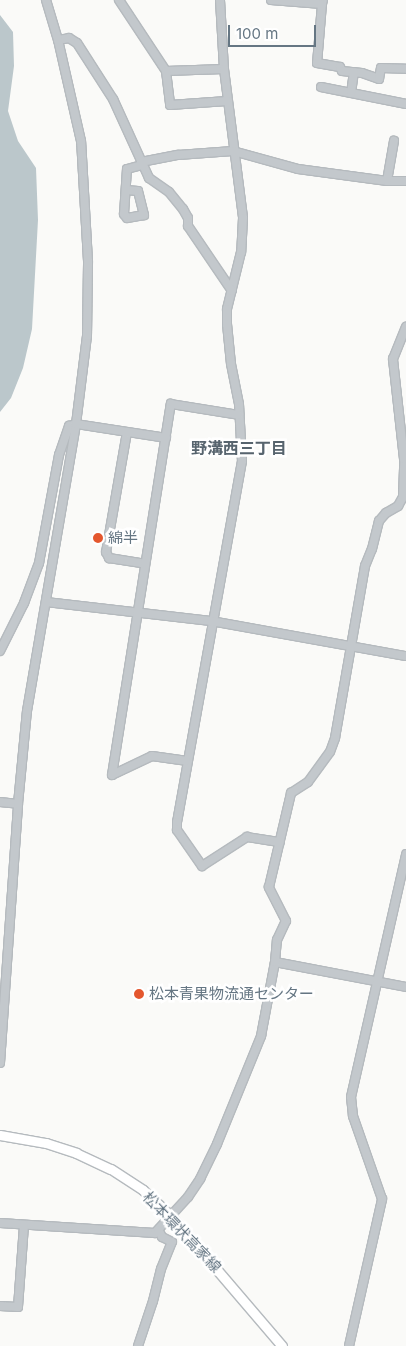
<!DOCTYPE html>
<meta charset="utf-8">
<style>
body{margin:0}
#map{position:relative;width:406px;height:1346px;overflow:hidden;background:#fafaf8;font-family:Inter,"Noto Sans JP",sans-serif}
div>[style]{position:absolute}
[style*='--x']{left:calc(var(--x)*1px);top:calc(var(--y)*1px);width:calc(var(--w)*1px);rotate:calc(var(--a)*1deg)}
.water>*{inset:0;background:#bbc7cb}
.roads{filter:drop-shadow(1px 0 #b5babe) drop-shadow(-1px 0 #b5babe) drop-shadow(0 1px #b5babe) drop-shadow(0 -1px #b5babe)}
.minor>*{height:8px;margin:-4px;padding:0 4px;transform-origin:4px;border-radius:4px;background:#c3c8cc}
.major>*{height:9px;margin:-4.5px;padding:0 4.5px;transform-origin:4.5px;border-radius:4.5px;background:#fff}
.dots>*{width:14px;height:14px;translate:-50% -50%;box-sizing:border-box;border:2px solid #fff;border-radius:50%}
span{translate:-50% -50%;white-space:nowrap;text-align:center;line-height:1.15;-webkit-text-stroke:5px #fff;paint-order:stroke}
.poi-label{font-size:15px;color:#657683}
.left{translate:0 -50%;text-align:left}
.street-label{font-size:15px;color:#657683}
.neighbourhood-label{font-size:16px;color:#57646e;font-weight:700}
.scale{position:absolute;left:228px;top:25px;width:88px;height:22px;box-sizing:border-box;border:2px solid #657683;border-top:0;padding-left:6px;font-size:15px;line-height:18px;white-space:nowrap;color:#657683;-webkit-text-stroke:4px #fff;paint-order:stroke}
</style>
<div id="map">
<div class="water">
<i style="clip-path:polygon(0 15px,13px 32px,14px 66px,8px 111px,18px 141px,36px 168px,38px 220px,32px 329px,23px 368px,11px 398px,0 412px)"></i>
</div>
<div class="roads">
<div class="minor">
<i style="--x:119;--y:0;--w:85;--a:56.5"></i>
<i style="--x:166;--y:71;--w:58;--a:-2"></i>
<i style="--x:220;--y:0;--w:69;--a:86.7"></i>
<i style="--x:224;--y:69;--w:150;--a:82.7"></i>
<i style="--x:243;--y:218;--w:34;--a:93"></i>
<i style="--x:241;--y:252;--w:59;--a:103.8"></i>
<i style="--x:227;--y:309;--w:15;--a:90"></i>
<i style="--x:227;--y:324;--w:40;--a:84.3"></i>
<i style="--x:231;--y:364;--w:41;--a:78.7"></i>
<i style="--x:239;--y:404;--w:57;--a:87"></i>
<i style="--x:242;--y:461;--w:367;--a:100.2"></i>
<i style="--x:177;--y:822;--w:8;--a:90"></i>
<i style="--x:177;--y:830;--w:44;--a:55.2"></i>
<i style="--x:202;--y:866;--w:54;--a:-32.8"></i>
<i style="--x:247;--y:837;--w:33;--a:9"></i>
<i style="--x:271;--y:0;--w:51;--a:4.5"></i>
<i style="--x:322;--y:4;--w:4;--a:-76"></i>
<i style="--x:322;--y:4;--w:59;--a:94.8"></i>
<i style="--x:317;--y:63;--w:23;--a:10"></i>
<i style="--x:340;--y:67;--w:4;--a:63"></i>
<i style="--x:342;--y:71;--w:20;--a:6"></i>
<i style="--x:362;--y:73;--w:18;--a:19"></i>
<i style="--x:379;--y:79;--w:11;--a:-80"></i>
<i style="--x:381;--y:68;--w:25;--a:2"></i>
<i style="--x:58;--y:40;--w:11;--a:-10"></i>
<i style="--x:69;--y:38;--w:9;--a:32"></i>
<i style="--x:77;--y:43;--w:67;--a:57.3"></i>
<i style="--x:113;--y:99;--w:87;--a:65.5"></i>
<i style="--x:149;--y:178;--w:24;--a:35"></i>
<i style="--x:169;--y:192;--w:22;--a:51"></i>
<i style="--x:183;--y:209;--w:10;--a:61"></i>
<i style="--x:188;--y:218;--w:8;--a:90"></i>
<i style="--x:188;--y:226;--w:78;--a:55.9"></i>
<i style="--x:166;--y:71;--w:34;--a:83"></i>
<i style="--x:170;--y:105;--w:57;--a:-4"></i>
<i style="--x:321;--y:87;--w:87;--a:11.3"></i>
<i style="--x:351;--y:93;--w:21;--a:-82"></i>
<i style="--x:141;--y:162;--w:38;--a:-11"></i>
<i style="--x:178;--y:155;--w:55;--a:-4.2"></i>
<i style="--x:233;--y:151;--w:67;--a:15.5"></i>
<i style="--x:298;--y:169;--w:90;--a:7.7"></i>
<i style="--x:387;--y:181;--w:19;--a:0"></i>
<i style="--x:387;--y:181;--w:41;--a:-80.1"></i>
<i style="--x:126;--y:190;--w:12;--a:5"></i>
<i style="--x:138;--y:191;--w:25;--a:76"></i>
<i style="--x:144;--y:215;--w:17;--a:170"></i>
<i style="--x:127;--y:218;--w:5;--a:-127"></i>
<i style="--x:124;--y:214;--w:45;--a:-86.2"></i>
<i style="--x:127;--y:169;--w:16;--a:-15"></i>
<i style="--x:127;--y:432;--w:122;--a:99.9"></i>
<i style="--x:106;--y:552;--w:7;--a:63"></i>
<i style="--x:109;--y:558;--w:36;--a:9"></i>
<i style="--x:46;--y:602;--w:166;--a:6.6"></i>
<i style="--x:211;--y:621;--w:198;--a:10.2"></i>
<i style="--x:0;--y:651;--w:54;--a:-63.4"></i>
<i style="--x:24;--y:603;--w:43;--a:-69.4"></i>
<i style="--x:39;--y:563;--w:110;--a:-79.5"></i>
<i style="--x:59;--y:455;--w:31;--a:-71"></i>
<i style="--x:69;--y:426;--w:7;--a:-16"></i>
<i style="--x:76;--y:424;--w:91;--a:8.8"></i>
<i style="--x:112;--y:775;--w:376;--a:-81"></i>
<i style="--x:171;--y:404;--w:69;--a:9.2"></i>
<i style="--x:112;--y:775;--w:44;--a:-25.4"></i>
<i style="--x:152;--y:756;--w:34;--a:8"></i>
<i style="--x:0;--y:802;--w:18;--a:6"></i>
<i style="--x:275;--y:962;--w:133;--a:10.8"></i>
<i style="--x:0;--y:1063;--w:260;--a:-86"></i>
<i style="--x:18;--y:804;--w:93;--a:-84.5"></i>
<i style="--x:27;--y:711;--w:291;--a:-80.3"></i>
<i style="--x:76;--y:424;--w:89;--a:-82.9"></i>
<i style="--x:87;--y:336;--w:75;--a:-89.2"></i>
<i style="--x:88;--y:261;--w:120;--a:-93.3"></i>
<i style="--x:81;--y:141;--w:104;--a:-102.8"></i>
<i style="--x:58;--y:40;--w:42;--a:-106.7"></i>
<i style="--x:0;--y:1223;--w:155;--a:3.7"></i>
<i style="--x:155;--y:1233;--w:49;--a:-47.5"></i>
<i style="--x:188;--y:1197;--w:22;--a:-56"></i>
<i style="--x:200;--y:1179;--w:39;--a:-64"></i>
<i style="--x:217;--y:1144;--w:117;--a:-67.8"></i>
<i style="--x:261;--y:1036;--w:75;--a:-79.3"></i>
<i style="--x:275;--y:962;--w:22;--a:-85"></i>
<i style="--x:277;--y:940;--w:21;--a:-65"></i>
<i style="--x:286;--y:921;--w:38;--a:-117"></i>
<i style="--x:269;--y:887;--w:97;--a:-76.8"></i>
<i style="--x:291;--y:793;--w:20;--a:-33"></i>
<i style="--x:308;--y:782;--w:37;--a:-54"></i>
<i style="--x:330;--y:752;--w:15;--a:-70"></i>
<i style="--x:335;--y:738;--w:175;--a:-80.1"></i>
<i style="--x:365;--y:566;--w:18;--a:-68"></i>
<i style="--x:372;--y:549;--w:29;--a:-76"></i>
<i style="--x:379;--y:521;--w:11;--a:-49"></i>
<i style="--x:386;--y:513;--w:14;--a:-30"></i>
<i style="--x:398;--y:506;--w:10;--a:-61"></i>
<i style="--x:403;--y:497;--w:38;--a:-88"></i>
<i style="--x:404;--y:459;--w:101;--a:-96.3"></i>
<i style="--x:393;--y:359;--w:35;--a:-68"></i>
<i style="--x:0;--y:1306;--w:18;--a:3"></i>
<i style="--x:18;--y:1307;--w:82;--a:-85.8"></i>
<i style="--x:138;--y:1346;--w:47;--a:-71.6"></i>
<i style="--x:153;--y:1301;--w:33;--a:-76"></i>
<i style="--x:161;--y:1269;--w:29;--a:-68"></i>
<i style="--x:172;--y:1242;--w:11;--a:-153"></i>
<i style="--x:162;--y:1237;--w:7;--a:-117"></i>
<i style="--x:349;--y:1346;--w:151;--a:-77.3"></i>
<i style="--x:382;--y:1199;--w:88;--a:-109.3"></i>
<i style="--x:353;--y:1116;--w:19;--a:-96"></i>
<i style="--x:351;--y:1097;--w:249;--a:-77.2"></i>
</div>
<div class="major">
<i style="--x:0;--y:1135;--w:47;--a:9.9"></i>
<i style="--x:46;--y:1143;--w:32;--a:18"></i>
<i style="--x:76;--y:1153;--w:38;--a:25"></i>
<i style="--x:111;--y:1169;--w:38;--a:33"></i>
<i style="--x:143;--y:1190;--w:38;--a:43"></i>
<i style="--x:171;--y:1216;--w:171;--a:49.5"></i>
</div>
</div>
<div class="dots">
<i style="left:98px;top:538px;background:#e4572e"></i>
<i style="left:139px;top:994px;background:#e4572e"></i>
</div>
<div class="poi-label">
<span class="left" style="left:108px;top:538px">綿半</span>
<span class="left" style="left:149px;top:994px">松本青果物流通センター</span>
</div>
<div class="street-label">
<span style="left:182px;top:1232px;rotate:46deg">松本環状高家線</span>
</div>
<div class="neighbourhood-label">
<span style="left:239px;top:448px">野溝西三丁目</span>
</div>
<div class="scale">100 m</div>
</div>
